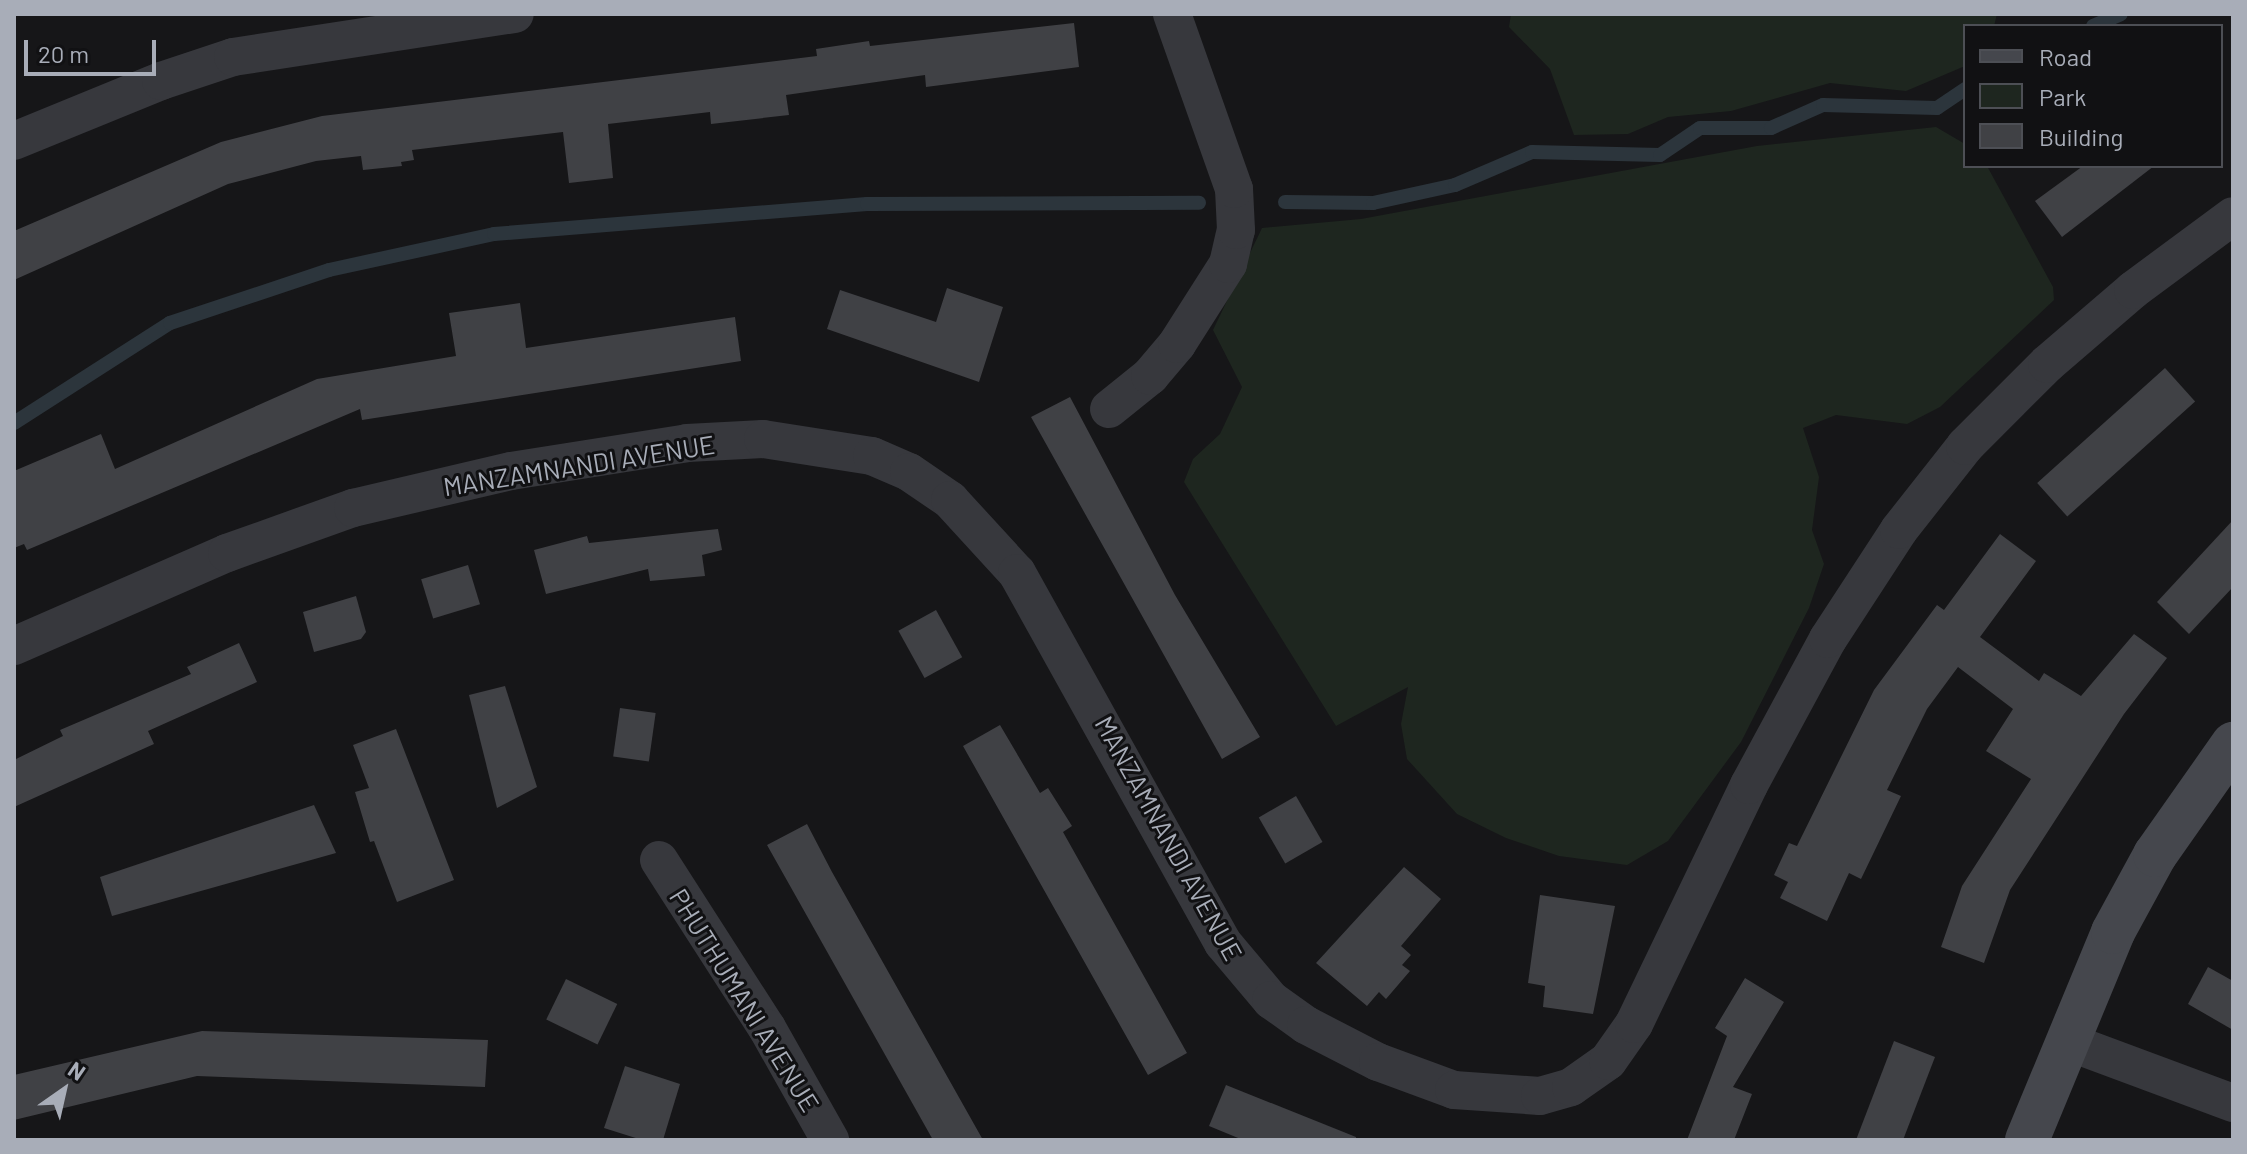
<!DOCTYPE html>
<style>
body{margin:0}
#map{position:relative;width:2247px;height:1154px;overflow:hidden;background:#161618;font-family:Barlow,sans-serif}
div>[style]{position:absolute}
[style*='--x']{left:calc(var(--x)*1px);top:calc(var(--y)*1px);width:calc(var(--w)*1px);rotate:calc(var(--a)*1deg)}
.green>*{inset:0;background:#1e261f}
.stream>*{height:14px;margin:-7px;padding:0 7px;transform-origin:7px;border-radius:7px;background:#2c353c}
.building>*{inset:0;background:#404145;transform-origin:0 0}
.street>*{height:38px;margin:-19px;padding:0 19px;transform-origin:19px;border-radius:19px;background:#37383d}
.secondary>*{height:44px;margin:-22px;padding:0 22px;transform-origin:22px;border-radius:22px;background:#45474d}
span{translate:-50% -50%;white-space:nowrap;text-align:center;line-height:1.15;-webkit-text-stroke:6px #111113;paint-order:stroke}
.street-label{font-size:26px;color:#a8adb8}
.frame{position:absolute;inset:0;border:16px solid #a8adb8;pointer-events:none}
.legend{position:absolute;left:1963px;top:24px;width:260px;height:144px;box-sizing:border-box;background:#111113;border:2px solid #4d4f55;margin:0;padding:10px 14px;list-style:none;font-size:24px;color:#a8adb8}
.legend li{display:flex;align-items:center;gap:16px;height:40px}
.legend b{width:40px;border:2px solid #4d4f55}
.north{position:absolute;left:24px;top:1050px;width:80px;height:80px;-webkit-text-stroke:6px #111113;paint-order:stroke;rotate:34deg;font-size:22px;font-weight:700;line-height:32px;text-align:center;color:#a8adb8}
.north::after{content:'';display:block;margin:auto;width:28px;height:36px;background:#a8adb8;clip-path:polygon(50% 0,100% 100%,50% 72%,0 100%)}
.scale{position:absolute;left:24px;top:40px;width:132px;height:36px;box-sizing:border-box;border:4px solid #a8adb8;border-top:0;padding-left:10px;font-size:24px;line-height:28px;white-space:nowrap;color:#a8adb8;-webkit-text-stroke:6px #111113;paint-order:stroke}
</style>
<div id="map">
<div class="green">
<i style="clip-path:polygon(1511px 14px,1997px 14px,1994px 26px,1965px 26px,1965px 66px,1906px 91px,1830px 83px,1731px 111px,1668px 117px,1628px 134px,1574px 135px,1550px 69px,1509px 27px)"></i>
<i style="clip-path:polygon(1936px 127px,1965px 144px,1965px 166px,1987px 166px,2053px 287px,2054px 300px,1940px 407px,1907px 424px,1836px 415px,1803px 428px,1819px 477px,1812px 530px,1824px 564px,1809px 608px,1741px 742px,1668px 841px,1627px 865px,1559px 856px,1506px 838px,1457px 814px,1407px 759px,1401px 724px,1408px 687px,1336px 726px,1184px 482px,1193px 459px,1220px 434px,1242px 387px,1213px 330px,1262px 228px,1361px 219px,1757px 146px)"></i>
</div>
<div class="stream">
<i style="--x:2093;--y:26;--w:30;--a:-23"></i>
<i style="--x:1285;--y:202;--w:88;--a:0.7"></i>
<i style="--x:1373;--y:203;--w:84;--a:-12.4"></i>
<i style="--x:1455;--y:185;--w:84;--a:-23.2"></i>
<i style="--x:1532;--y:152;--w:128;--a:1.3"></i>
<i style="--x:1660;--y:155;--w:48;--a:-34"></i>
<i style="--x:1700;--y:128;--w:71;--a:0"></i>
<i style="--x:1771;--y:128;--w:57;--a:-23.9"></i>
<i style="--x:1823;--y:105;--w:114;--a:1.5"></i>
<i style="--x:1937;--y:108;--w:34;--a:-34"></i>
<i style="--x:14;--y:423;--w:185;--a:-32.7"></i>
<i style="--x:170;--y:323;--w:168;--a:-18.4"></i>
<i style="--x:329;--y:270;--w:169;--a:-12.3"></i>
<i style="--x:494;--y:234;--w:374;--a:-4.6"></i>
<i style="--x:867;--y:204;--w:332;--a:-0.2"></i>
</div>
<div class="building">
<i style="clip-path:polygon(1074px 23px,1079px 67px,926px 87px,925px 75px,786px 95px,789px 115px,711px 124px,710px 112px,608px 124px,613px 178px,569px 183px,563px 132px,412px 150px,414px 160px,401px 162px,402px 166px,363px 170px,361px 156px,316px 161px,228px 184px,14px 280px,14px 231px,221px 142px,322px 116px,817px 56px,816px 49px,869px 41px,870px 46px)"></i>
<i style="clip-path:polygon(2083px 166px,2154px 166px,2062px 237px,2035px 201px)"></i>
<i style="clip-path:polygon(947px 288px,1003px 307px,979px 382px,827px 329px,840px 290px,936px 322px)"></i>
<i style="clip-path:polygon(520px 303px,526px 348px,735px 317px,741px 361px,362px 420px,360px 409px,27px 550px,24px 544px,14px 548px,14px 471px,101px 434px,115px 469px,317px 379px,456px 356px,449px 313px)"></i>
<i style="left:2165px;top:368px;width:45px;height:172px;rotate:48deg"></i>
<i style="clip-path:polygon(1070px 397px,1175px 595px,1260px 737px,1222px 759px,1031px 417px)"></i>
<i style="clip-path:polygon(2233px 520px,2233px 587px,2189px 634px,2157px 602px)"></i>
<i style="clip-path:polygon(718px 529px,722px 550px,702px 555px,705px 576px,650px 581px,648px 569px,546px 594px,534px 550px,587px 536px,589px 543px)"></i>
<i style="clip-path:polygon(2000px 534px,2036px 561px,1980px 637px,2039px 681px,2044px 673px,2081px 696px,2134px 634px,2167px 658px,2124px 714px,2010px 890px,1984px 963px,1941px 947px,1962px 886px,2031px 779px,1986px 751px,2013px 709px,1958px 667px,1927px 709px,1887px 790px,1901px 796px,1861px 879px,1849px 873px,1827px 921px,1780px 898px,1788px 882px,1774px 875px,1789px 843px,1797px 846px,1874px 690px,1937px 605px,1944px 610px)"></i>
<i style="left:468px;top:565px;width:41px;height:49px;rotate:73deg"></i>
<i style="clip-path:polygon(356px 596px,366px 632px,361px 639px,314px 652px,303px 612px)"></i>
<i style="left:936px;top:610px;width:54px;height:43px;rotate:61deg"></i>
<i style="clip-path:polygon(239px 643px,257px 682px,148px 731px,154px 744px,14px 807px,14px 760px,63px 736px,60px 730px,191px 674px,187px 667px)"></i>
<i style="clip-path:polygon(505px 686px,537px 787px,497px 808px,469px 695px)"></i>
<i style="left:620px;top:708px;width:36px;height:49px;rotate:8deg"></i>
<i style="clip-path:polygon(1000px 725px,1040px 793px,1048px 788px,1072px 826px,1063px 832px,1187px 1053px,1148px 1075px,963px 746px)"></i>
<i style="clip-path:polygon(396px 729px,454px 880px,397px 902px,374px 841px,370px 842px,355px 792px,369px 788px,353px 745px)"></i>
<i style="left:1296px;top:796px;width:53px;height:43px;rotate:60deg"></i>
<i style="clip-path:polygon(314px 805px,336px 853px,112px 916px,100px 877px)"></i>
<i style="clip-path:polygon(807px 824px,832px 872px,983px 1140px,933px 1140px,807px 916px,767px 845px)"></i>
<i style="clip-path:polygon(1404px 867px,1441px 899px,1401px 946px,1411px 955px,1402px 965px,1410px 971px,1386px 999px,1379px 992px,1367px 1006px,1316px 963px)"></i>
<i style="clip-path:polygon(1540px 895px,1615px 906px,1593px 1014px,1543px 1007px,1545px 986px,1528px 983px)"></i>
<i style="clip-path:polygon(2208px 967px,2233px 981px,2233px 1030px,2188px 1004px)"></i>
<i style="clip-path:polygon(1745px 978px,1784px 1002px,1733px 1087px,1752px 1094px,1734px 1140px,1687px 1140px,1727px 1036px,1715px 1028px)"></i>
<i style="left:566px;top:979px;width:57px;height:45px;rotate:26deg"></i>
<i style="clip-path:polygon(202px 1031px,488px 1040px,485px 1087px,197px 1076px,14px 1120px,14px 1075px)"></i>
<i style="clip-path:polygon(1894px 1041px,1935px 1057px,1903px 1140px,1856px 1140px)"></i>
<i style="clip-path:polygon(625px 1066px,680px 1084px,663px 1140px,642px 1140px,604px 1128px)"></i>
<i style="clip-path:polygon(1226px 1085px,1356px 1137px,1356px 1140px,1243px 1140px,1209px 1126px)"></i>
</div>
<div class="street">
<i style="--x:14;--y:141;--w:159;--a:-22.2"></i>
<i style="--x:161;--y:81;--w:76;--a:-18.4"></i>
<i style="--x:233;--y:57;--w:285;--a:-8.7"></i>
<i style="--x:1109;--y:409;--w:53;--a:-38.8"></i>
<i style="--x:1150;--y:376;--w:42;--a:-49.8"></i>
<i style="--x:1177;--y:344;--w:95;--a:-57.5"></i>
<i style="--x:1228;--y:264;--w:35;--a:-77"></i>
<i style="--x:1236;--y:230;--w:41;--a:-92.8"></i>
<i style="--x:1234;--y:189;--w:186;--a:-109.5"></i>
<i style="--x:14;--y:646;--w:232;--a:-23.6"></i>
<i style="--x:227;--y:553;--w:134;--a:-19.7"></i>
<i style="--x:353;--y:508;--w:162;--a:-13.2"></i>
<i style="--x:511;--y:471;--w:178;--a:-9"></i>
<i style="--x:687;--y:443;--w:76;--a:-3"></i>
<i style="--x:763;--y:439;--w:110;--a:8.9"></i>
<i style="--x:872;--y:456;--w:40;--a:23.4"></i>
<i style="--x:909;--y:472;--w:50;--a:34.3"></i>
<i style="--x:950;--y:500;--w:99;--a:47.5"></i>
<i style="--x:1017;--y:573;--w:423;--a:60.9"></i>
<i style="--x:1223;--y:943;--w:75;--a:49.9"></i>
<i style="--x:1271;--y:1000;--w:43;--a:35.5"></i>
<i style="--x:1306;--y:1025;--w:81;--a:27.2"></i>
<i style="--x:1378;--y:1062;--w:81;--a:20.2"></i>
<i style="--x:1454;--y:1090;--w:86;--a:4"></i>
<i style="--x:1540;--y:1096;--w:32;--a:-16"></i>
<i style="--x:1571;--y:1087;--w:45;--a:-35.1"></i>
<i style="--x:1608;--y:1061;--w:45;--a:-54.9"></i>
<i style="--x:1634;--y:1024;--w:265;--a:-64.3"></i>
<i style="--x:1749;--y:785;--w:166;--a:-61.6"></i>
<i style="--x:1828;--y:639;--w:130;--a:-56.9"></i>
<i style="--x:1899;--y:530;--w:107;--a:-51.8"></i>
<i style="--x:1965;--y:446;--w:116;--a:-45"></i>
<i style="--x:2047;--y:364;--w:113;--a:-40.7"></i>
<i style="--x:2133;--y:290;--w:124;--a:-36.5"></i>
<i style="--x:659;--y:860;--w:200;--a:57.3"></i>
<i style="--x:767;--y:1028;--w:129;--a:60.6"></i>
<i style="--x:2066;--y:1041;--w:178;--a:20.4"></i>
</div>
<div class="secondary">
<i style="--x:2027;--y:1140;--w:225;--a:-67.5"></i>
<i style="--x:2113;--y:932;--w:88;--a:-61.4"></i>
<i style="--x:2155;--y:855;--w:136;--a:-54.9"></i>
</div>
<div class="street-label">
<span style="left:579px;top:465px;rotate:-9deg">MANZAMNANDI AVENUE</span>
<span style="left:1169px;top:838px;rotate:61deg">MANZAMNANDI AVENUE</span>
<span style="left:745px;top:1000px;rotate:58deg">PHUTHUMANI AVENUE</span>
</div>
<div class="frame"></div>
<ul class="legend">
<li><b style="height:10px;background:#45474d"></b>Road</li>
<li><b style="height:22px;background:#1e261f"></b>Park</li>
<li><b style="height:22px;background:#404145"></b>Building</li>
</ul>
<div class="north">N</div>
<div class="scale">20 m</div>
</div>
